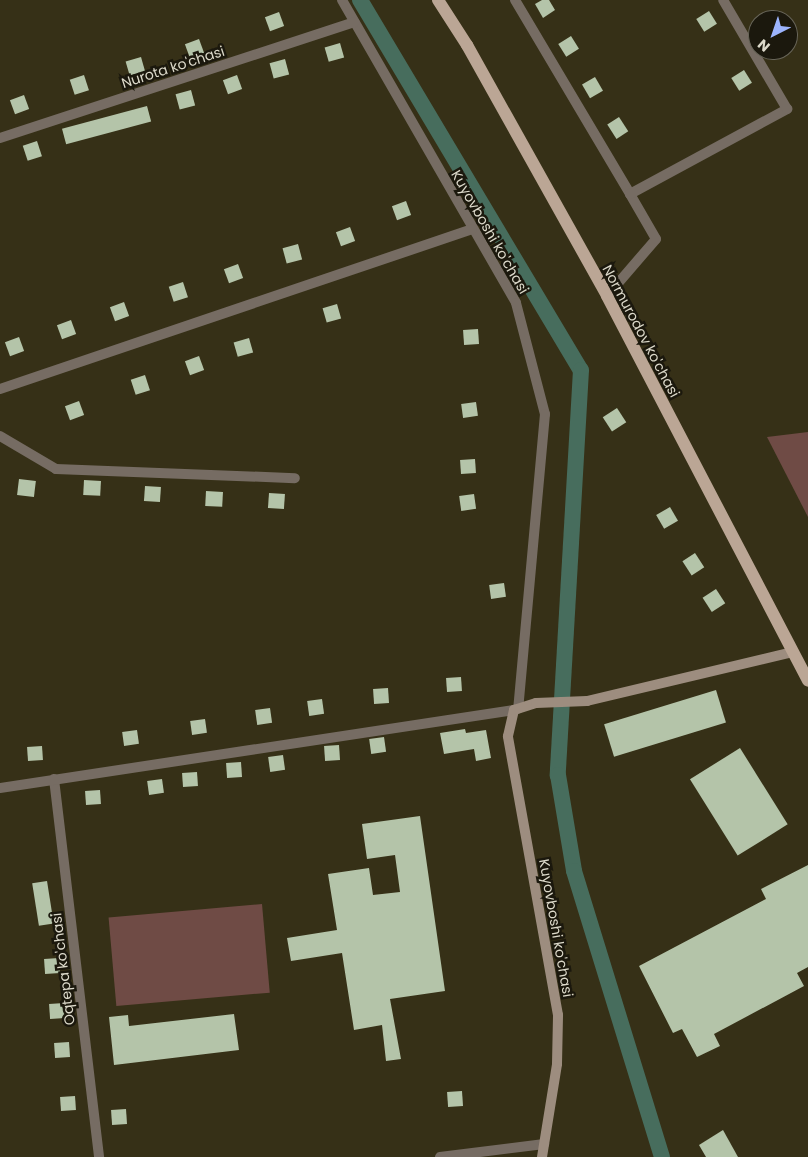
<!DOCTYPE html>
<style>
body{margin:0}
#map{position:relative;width:808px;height:1157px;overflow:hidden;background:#363017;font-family:Poppins,sans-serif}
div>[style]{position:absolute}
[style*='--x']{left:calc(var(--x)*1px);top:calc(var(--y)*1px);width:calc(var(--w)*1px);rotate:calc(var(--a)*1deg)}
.green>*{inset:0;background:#6f4b45;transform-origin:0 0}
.canal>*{height:16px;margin:-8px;padding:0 8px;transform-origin:8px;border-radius:8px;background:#476d5d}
.building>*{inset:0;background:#b4c4a9;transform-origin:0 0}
.minor>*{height:10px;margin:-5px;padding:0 5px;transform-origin:5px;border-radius:5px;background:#766c63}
.secondary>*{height:10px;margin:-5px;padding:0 5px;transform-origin:5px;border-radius:5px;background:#9d8d7f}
.primary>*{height:12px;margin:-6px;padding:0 6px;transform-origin:6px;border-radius:6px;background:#bba695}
span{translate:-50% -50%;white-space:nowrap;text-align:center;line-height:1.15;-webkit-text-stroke:5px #1b180d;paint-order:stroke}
.street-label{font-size:14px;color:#dcd9ca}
.north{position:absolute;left:748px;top:10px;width:50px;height:50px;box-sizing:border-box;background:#1b180d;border:1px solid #686559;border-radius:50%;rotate:221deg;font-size:14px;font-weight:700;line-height:20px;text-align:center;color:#dcd9ca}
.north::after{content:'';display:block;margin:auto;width:18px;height:22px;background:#9cb4fd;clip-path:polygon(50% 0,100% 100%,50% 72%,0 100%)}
</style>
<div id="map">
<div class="green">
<i style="clip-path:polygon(808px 432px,808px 517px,767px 437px)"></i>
<i style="left:262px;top:904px;width:89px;height:154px;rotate:85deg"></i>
</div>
<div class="canal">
<i style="--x:360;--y:0;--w:431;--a:59.2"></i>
<i style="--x:581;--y:370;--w:406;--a:93.3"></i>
<i style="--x:558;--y:775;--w:97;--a:80.5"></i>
<i style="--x:574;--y:871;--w:299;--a:72.9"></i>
</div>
<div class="building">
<i style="clip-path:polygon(542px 0,549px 0,555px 10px,543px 18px,535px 4px)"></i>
<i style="left:709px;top:11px;width:15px;height:15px;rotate:58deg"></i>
<i style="left:279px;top:12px;width:15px;height:15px;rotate:70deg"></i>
<i style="left:571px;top:36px;width:15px;height:15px;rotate:58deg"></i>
<i style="left:199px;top:39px;width:15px;height:15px;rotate:70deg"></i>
<i style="left:340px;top:43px;width:15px;height:16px;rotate:74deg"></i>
<i style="left:141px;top:57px;width:15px;height:16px;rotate:74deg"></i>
<i style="left:285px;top:59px;width:16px;height:16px;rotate:75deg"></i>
<i style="left:744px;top:70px;width:15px;height:15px;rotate:58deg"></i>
<i style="left:84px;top:75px;width:16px;height:15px;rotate:72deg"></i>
<i style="left:237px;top:75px;width:15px;height:15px;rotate:70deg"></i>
<i style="left:595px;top:77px;width:16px;height:15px;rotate:60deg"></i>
<i style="left:191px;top:90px;width:16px;height:16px;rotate:75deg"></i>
<i style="left:24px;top:95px;width:15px;height:15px;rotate:70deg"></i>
<i style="left:147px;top:106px;width:16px;height:88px;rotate:75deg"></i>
<i style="left:619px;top:117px;width:17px;height:14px;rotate:57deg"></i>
<i style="left:37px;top:141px;width:16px;height:15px;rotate:72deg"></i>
<i style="left:406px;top:201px;width:15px;height:15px;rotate:70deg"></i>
<i style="left:350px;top:227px;width:15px;height:15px;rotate:70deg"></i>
<i style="left:298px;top:244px;width:16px;height:16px;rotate:75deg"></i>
<i style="left:238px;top:264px;width:15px;height:15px;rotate:70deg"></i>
<i style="left:183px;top:282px;width:16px;height:15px;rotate:72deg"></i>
<i style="left:124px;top:302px;width:15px;height:15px;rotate:70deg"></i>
<i style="left:337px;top:304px;width:15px;height:15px;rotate:74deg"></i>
<i style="left:71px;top:320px;width:15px;height:15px;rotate:70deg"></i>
<i style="left:478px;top:329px;width:15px;height:15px;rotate:86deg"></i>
<i style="left:19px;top:337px;width:15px;height:15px;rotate:70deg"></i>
<i style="left:249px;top:338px;width:15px;height:16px;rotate:74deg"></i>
<i style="left:199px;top:356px;width:15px;height:15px;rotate:70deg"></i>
<i style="left:145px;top:375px;width:16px;height:15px;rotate:72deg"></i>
<i style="left:79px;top:401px;width:15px;height:15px;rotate:70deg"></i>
<i style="left:476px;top:402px;width:14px;height:15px;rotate:82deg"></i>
<i style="left:617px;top:408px;width:17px;height:17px;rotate:57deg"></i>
<i style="left:475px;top:459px;width:14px;height:15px;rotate:86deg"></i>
<i style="left:19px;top:479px;width:17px;height:16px;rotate:7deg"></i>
<i style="left:84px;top:480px;width:17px;height:15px;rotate:3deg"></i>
<i style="left:145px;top:486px;width:16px;height:15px;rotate:4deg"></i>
<i style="left:206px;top:491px;width:17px;height:15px;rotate:3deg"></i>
<i style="left:269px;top:493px;width:16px;height:15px;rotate:4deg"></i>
<i style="left:474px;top:494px;width:15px;height:15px;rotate:82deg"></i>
<i style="left:670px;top:507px;width:16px;height:16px;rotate:60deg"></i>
<i style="left:695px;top:553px;width:17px;height:15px;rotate:57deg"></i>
<i style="left:504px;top:583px;width:14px;height:15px;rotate:82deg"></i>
<i style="left:716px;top:589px;width:17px;height:16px;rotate:57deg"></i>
<i style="left:461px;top:677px;width:14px;height:15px;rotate:86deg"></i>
<i style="left:388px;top:688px;width:15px;height:15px;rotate:86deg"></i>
<i style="left:716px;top:690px;width:34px;height:117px;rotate:73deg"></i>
<i style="left:322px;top:699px;width:15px;height:15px;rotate:82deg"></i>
<i style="left:270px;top:708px;width:15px;height:15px;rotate:82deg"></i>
<i style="left:205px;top:719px;width:14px;height:15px;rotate:82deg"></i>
<i style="clip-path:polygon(465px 729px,466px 733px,486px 730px,491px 758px,476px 761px,474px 749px,444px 754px,440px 733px)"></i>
<i style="left:137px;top:730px;width:14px;height:15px;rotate:82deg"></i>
<i style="left:384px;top:737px;width:15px;height:15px;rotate:82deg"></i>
<i style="left:339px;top:745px;width:15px;height:15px;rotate:86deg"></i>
<i style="left:42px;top:746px;width:14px;height:15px;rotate:86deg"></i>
<i style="left:740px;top:748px;width:90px;height:59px;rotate:58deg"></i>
<i style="left:283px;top:755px;width:15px;height:15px;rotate:82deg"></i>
<i style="left:241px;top:762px;width:15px;height:15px;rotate:86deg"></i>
<i style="left:197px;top:772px;width:14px;height:15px;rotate:86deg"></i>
<i style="left:162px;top:779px;width:14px;height:15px;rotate:82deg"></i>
<i style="left:100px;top:790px;width:14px;height:15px;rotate:86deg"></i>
<i style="clip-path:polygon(420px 816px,445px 991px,390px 999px,401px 1059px,386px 1061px,382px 1025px,354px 1030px,342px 953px,291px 961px,287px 938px,337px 930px,328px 874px,369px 868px,373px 895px,400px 892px,395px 855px,367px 859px,362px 824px)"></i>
<i style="clip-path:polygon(808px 865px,808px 967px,797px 973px,804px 986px,714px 1034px,720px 1046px,697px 1057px,682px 1029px,673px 1033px,639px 966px,766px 899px,761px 889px)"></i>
<i style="left:47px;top:881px;width:43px;height:15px;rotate:81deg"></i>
<i style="left:59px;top:958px;width:15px;height:15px;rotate:86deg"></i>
<i style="left:64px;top:1003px;width:15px;height:15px;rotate:86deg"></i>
<i style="clip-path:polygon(234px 1014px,239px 1050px,114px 1065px,109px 1017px,128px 1015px,129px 1026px)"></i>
<i style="left:69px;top:1042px;width:15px;height:15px;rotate:86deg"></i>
<i style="left:462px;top:1091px;width:15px;height:15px;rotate:86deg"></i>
<i style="left:75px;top:1096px;width:14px;height:15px;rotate:86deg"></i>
<i style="left:126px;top:1109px;width:15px;height:15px;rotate:86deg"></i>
<i style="clip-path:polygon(723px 1130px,738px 1157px,706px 1157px,699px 1145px)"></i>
</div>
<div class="minor">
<i style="--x:342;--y:0;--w:349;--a:60.1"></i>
<i style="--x:516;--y:303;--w:115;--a:75.4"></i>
<i style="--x:545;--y:414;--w:296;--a:95.2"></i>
<i style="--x:515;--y:0;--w:226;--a:59.3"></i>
<i style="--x:0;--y:138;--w:373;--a:-18.1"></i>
<i style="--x:607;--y:296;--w:75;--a:-49.3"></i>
<i style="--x:656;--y:239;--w:52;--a:-120"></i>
<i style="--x:630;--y:194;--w:179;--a:-28.4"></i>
<i style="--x:787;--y:109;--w:126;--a:-120.4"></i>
<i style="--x:0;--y:389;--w:498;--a:-18.7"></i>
<i style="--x:0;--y:436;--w:65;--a:30.5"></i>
<i style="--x:56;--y:469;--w:239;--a:2.2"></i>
<i style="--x:54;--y:779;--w:381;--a:83.2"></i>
<i style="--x:0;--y:788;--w:520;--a:-8.63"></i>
<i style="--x:440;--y:1157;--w:105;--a:-7.1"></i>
</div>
<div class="secondary">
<i style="--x:542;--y:1157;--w:94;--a:-80.8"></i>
<i style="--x:557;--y:1064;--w:49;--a:-88.8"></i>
<i style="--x:558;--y:1015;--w:283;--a:-100.2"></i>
<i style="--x:508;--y:736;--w:27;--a:-77"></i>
<i style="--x:514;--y:710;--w:23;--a:-18"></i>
<i style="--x:536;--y:703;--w:51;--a:-2.2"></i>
<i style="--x:587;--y:701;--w:211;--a:-13.4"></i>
</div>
<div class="primary">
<i style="--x:438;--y:0;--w:54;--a:57.2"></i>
<i style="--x:467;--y:45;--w:287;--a:60.8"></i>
<i style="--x:607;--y:296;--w:434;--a:62.4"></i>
</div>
<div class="street-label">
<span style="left:173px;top:67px;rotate:-18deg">Nurota ko'chasi</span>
<span style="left:490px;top:232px;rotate:60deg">Kuyovboshi ko'chasi</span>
<span style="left:641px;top:331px;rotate:62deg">Normurodov ko'chasi</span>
<span style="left:556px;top:928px;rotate:80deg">Kuyovboshi ko'chasi</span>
<span style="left:63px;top:969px;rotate:-97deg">Oqtepa ko'chasi</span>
</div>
<div class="north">N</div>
</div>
